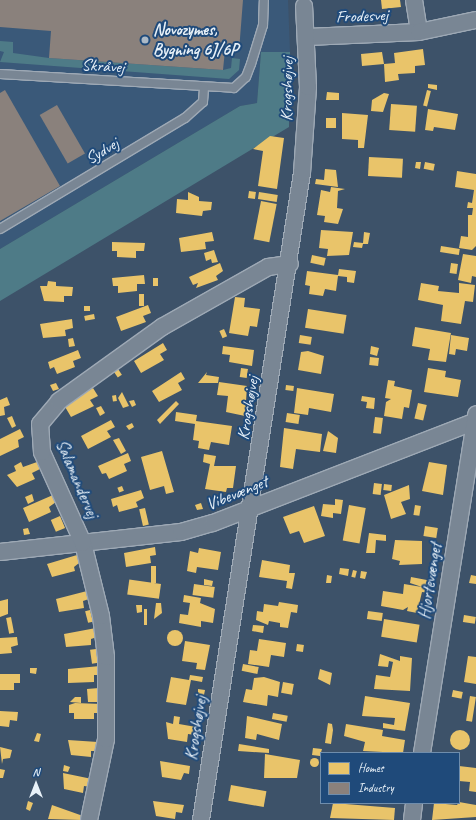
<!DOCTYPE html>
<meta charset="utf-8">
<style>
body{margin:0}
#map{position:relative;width:476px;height:820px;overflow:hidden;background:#3d5269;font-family:Caveat,sans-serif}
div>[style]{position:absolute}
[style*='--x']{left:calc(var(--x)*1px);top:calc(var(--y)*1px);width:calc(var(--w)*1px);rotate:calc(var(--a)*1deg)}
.built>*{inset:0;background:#3a5979}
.green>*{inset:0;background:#4e7b87}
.homes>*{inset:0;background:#e9c46a;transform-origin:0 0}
.round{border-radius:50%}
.industry>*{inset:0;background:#8a817c;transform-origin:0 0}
.roads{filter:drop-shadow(1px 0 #9ea9b5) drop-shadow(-1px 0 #9ea9b5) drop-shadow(0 1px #9ea9b5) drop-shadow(0 -1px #9ea9b5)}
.lane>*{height:8px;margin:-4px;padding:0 4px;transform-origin:4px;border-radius:4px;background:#798694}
.street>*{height:16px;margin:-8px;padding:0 8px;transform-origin:8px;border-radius:8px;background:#798694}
.dots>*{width:11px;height:11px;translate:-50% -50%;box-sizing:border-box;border:2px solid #1f4a7a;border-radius:50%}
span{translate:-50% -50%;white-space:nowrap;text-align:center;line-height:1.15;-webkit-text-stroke:4px #1f4a7a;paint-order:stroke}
.street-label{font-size:17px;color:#e8f1f8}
.poi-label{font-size:17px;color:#e8f1f8;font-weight:700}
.left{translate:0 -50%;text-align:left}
.legend{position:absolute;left:320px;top:752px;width:140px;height:52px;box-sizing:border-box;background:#1f4a7a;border:1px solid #6f8dac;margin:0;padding:5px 7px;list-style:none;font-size:12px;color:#e8f1f8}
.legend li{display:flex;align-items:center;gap:8px;height:20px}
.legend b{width:20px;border:1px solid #6f8dac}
.north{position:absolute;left:16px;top:764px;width:40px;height:40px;-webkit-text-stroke:3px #1f4a7a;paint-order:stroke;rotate:0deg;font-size:11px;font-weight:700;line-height:16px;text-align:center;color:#e8f1f8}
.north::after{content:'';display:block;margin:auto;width:14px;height:18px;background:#e8f1f8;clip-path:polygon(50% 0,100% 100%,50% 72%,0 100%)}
</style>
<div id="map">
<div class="built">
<i style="clip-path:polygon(0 0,288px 0,290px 52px,261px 52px,257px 103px,240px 106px,0 249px)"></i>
</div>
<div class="green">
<i style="clip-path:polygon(0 41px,13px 42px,13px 53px,49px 58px,223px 70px,231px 68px,232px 58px,240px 59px,239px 70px,229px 79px,0 62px,4px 52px,0 51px)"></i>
<i style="clip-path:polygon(261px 52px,290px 52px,289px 127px,0 301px,0 249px,240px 106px,257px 103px)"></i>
</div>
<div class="homes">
<i style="clip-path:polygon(381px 0,400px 0,401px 7px,382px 9px)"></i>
<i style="clip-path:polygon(423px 49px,425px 65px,415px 66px,415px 73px,398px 74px,399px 80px,385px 82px,384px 64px,362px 66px,361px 54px,382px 52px,384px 64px,395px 63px,394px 53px)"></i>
<i style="clip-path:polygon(428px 84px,437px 85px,437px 90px,428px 88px)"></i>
<i style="left:427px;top:90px;width:4px;height:16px;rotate:14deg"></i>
<i style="clip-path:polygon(327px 92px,339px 93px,339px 100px,326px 100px)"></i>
<i style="clip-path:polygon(384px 93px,389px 94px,383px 112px,371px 111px,372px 100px)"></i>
<i style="left:391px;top:104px;width:26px;height:26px;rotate:4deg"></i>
<i style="clip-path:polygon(428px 109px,458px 114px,455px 130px,434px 127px,433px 131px,425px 130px)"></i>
<i style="clip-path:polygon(342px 113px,368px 115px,364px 148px,358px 148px,358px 140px,342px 139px)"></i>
<i style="left:326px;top:118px;width:10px;height:10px"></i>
<i style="clip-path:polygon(270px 136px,284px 138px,277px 189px,258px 186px,263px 151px,253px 149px)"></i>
<i style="left:369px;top:157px;width:34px;height:19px;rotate:3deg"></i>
<i style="clip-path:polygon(416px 162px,421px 162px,420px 169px,415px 168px)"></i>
<i style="left:425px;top:162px;width:10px;height:7px;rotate:11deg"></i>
<i style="clip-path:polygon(325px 169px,336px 170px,338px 187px,315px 184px,316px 179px,324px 180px)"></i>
<i style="clip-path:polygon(457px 171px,476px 174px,476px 246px,472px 250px,459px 248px,461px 236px,468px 237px,468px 215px,472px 215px,473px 208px,467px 208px,468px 202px,472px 203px,474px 190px,455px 187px)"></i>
<i style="clip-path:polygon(331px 187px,345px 189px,338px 191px,337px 208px,343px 209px,338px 224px,324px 222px,325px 216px,317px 215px,321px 190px,330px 192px)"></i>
<i style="left:249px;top:191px;width:7px;height:7px;rotate:8deg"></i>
<i style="clip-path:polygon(188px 192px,199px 197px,199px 201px,212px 202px,211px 210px,203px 211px,202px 216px,176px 213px,177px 199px,188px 200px)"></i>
<i style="left:259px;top:192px;width:19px;height:7px;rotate:9deg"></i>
<i style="left:261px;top:201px;width:16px;height:39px;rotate:11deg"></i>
<i style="clip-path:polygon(321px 230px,353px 232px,349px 255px,327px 256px,328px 249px,319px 248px)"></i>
<i style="clip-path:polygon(212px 232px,214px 241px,205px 242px,206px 249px,181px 252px,179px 238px)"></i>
<i style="clip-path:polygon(364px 232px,370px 233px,368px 244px,363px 244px,362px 248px,353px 247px,354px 242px,363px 243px)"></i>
<i style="clip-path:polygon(112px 242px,145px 243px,144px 251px,136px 251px,136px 258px,117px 257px,117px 251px,112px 251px)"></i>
<i style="left:441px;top:246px;width:19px;height:6px;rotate:9deg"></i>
<i style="clip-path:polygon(214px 250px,218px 262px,212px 263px,211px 259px,206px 261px,204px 253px)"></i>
<i style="clip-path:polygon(463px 254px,476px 256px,476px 277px,472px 276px,471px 283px,458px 280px)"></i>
<i style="left:312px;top:255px;width:14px;height:8px;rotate:12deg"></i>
<i style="clip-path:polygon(220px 263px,223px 271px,216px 276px,218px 280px,196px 288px,198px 283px,193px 285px,189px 277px)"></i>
<i style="left:451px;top:263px;width:7px;height:10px;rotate:8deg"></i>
<i style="clip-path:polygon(339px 269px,356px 271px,354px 283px,347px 282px,347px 277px,338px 276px,336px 291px,325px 289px,323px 296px,309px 294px,310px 286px,305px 285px,307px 271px,338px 275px)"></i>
<i style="clip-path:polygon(144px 275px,145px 284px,137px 284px,137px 291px,118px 293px,118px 286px,113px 286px,112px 278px)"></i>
<i style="left:153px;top:278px;width:5px;height:8px"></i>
<i style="clip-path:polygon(48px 281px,56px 282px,56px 286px,73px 287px,72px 296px,64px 296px,64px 302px,44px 301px,40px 286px,47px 286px)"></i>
<i style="clip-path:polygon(421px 283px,439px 286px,438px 291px,459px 293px,459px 283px,475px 285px,473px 302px,465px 301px,461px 324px,441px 321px,443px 305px,418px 300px)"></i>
<i style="left:139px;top:294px;width:5px;height:12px"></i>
<i style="clip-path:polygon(235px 297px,245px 298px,244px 307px,260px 309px,257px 327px,250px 326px,248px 336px,229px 333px)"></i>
<i style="clip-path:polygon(148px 305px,151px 313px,143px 316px,146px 322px,121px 331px,116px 317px)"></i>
<i style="left:84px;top:306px;width:6px;height:5px"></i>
<i style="left:308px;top:309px;width:39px;height:19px;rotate:9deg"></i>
<i style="left:94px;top:314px;width:5px;height:10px;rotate:79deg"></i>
<i style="clip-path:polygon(72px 319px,73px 328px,65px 330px,66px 336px,43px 338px,40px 324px)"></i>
<i style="clip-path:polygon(415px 327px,451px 333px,446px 362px,428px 360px,430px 349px,412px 346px)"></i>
<i style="left:224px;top:329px;width:8px;height:5px;rotate:67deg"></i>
<i style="left:300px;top:335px;width:12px;height:8px;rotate:9deg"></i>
<i style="clip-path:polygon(451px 335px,469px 338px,467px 351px,456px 349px,455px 355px,449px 354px)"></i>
<i style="clip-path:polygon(73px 338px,75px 346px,69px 347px,68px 339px)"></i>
<i style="clip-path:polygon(163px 343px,167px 350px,160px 354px,164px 360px,141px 373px,134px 361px)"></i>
<i style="clip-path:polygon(223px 346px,254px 350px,252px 366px,229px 362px,230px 355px,222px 354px)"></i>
<i style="clip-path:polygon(371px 346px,379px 348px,377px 356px,370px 354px)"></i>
<i style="clip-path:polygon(78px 350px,81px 358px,73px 361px,75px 367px,57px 374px,54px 367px,50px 369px,48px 362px)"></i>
<i style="clip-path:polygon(308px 351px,324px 356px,321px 374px,298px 370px,301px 352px)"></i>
<i style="left:370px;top:357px;width:9px;height:8px;rotate:6deg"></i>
<i style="left:241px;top:368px;width:7px;height:9px;rotate:8deg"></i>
<i style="clip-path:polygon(428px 368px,446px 371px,445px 377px,461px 380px,458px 397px,424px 392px)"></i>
<i style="left:118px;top:369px;width:7px;height:5px;rotate:56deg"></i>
<i style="clip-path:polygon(181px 372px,185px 379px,178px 383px,182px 390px,159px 402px,152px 391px)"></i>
<i style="clip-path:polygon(207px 372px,206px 375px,219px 377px,218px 383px,198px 383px)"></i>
<i style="clip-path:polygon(388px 380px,395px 381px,394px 386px,412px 390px,409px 408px,404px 407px,402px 419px,384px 416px,386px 402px,391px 399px,385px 398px)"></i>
<i style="clip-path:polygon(219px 382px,247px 386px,245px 416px,226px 412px,228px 396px,217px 395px)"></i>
<i style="clip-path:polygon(56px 383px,59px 389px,53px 391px,50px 385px)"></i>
<i style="left:286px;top:385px;width:8px;height:5px;rotate:7deg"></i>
<i style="clip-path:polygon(93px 388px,98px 396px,90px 400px,94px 406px,71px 417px,64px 405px)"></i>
<i style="clip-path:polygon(297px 388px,334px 394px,331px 412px,309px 408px,308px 415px,294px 413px)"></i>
<i style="clip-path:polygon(122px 392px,129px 406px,123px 408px,118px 398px)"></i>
<i style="left:116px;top:395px;width:6px;height:4px;rotate:81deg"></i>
<i style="clip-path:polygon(362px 396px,375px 398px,374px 409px,366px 408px,367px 402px,361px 401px)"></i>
<i style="clip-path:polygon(7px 397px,10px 405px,4px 407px,5px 415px,0 416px,0 400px)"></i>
<i style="clip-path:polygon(134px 400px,136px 405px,132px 407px,129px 401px)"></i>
<i style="clip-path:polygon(176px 401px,179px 404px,160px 424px,157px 420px)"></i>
<i style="left:418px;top:403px;width:9px;height:16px;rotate:13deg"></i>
<i style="clip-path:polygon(101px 406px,105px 413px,100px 416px,96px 408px)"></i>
<i style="clip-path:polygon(176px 412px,197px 415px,196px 421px,232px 426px,229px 445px,211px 442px,209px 450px,198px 448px,199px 441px,193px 440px,195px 424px,175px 421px)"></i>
<i style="left:287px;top:413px;width:13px;height:9px;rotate:9deg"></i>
<i style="clip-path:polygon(12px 416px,16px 426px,12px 428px,7px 418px)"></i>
<i style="left:375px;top:417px;width:8px;height:16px;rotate:7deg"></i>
<i style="clip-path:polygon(111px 420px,115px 427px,107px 431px,111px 437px,88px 449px,81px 436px)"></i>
<i style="clip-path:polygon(132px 423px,134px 427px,129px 430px,126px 426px)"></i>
<i style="clip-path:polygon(284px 428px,322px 434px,320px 452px,296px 449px,293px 469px,280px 467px)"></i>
<i style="clip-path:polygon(20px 429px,24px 437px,18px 440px,19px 447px,0 456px,0 439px)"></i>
<i style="clip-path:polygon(328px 431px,338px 438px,336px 453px,323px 451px)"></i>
<i style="clip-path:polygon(119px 438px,126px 451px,121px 454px,113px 440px)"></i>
<i style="clip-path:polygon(162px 451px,174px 492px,166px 494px,164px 486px,150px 490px,141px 457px)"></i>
<i style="clip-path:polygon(128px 453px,131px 461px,124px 464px,127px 471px,109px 479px,106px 473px,102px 474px,98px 466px)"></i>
<i style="clip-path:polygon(204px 454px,216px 456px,214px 466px,236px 466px,233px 488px,227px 488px,226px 492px,205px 489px,210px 464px,203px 462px)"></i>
<i style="clip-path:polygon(21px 462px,23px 467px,37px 462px,40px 469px,32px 473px,35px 479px,17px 487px,7px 475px,16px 471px,14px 466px)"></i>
<i style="clip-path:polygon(429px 462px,447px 465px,443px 495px,422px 491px)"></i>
<i style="left:374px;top:483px;width:8px;height:11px;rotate:7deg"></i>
<i style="left:384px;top:484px;width:8px;height:6px;rotate:7deg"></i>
<i style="clip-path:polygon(409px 485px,410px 499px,401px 502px,406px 514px,391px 519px,384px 495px)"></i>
<i style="left:122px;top:486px;width:5px;height:5px;rotate:68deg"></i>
<i style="clip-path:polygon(141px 490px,144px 498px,136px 502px,138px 507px,119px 512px,117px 505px,113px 507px,111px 499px)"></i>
<i style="clip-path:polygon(32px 494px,34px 501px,28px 504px,25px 497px)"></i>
<i style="clip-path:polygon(53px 495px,56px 502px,49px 507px,51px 512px,29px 522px,23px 508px)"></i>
<i style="clip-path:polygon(335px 499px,343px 500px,341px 514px,333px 513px,333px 518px,321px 516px,323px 504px,335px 505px)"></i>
<i style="clip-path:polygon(201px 503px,203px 509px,197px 510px,195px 505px)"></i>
<i style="left:349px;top:505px;width:17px;height:36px;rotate:10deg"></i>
<i style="left:415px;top:505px;width:6px;height:10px;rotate:9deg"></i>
<i style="clip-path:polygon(314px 506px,325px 536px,304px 543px,299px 531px,290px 534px,283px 517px)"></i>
<i style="left:145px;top:508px;width:17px;height:6px;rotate:77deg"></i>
<i style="left:60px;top:516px;width:13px;height:10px;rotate:67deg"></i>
<i style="left:425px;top:526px;width:13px;height:10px;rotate:9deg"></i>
<i style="clip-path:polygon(28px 528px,30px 534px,24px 535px,23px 529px)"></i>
<i style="clip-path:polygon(369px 533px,386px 535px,386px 541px,376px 540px,375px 553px,366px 553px)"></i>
<i style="clip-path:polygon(395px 540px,422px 541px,422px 564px,399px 565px,400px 561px,392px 559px)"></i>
<i style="clip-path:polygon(155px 547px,156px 555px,150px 556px,151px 563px,126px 567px,124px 553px)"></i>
<i style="clip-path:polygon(199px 548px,221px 552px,218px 570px,197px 567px,196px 573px,187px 571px,190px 551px,198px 553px)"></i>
<i style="clip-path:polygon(77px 555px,79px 563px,74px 567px,75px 571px,52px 577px,47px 564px)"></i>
<i style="clip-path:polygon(262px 560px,290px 565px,289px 573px,295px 573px,292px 589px,286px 588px,287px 581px,259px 577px)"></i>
<i style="left:151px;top:566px;width:5px;height:17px"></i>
<i style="clip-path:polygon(340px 568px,349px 569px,348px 576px,339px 574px)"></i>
<i style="left:353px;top:570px;width:4px;height:7px;rotate:14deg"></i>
<i style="clip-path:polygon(361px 571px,367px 572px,365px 579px,360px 578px)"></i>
<i style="clip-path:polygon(327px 575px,332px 576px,331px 583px,326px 583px)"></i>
<i style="clip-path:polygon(471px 575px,476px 576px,476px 584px,469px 583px)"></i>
<i style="clip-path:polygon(411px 577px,432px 581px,430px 593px,422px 592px,417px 613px,407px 611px,408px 607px,403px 610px,381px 606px,383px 591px,403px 594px,404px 584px,422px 587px,410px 583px)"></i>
<i style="clip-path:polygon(204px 579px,213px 581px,212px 586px,204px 585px)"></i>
<i style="left:161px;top:584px;width:15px;height:32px;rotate:98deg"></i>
<i style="left:194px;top:584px;width:21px;height:11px;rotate:8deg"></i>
<i style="clip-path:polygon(87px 591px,89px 599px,83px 601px,84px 608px,59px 612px,56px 599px)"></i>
<i style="clip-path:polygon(184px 595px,201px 598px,200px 603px,215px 609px,213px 623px,201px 621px,201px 627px,179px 623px,180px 614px,188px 615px,190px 603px,183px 602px)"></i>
<i style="clip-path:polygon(8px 599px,8px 614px,0 617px,0 601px)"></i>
<i style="clip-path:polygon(279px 602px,298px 605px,297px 613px,291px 612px,288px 628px,280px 627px,280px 623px,269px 621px,268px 625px,256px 620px,257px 611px,263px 612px,264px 604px,278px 606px)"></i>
<i style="clip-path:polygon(156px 603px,161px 603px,162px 613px,154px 619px)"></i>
<i style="clip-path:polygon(136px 605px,142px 605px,142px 612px,137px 613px)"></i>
<i style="left:144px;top:609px;width:3px;height:16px"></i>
<i style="left:90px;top:610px;width:12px;height:5px;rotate:76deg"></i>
<i style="left:368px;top:611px;width:15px;height:8px;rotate:8deg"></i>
<i style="left:464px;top:615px;width:12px;height:7px;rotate:9deg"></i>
<i style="left:11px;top:617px;width:16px;height:5px;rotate:79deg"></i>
<i style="left:384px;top:619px;width:36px;height:18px;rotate:9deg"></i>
<i style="clip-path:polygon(253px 625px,264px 626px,263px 633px,252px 631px)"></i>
<i style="clip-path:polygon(96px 628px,97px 637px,91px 639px,91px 645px,66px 647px,64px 634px)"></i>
<i class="round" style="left:167px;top:630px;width:16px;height:16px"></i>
<i style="clip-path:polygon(17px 637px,18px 645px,11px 647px,12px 653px,0 654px,0 638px)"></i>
<i style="clip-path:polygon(259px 639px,286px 643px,284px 657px,271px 655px,269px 667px,248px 664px,250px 650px,257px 651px)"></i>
<i style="clip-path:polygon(185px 641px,210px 645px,205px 670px,196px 669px,197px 663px,182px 661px)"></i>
<i style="left:297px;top:644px;width:7px;height:7px;rotate:8deg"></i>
<i style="left:96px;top:649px;width:14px;height:6px;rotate:82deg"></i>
<i style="clip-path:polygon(380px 654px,400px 661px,400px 656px,412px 658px,410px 691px,374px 689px,376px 675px,390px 677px,393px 662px,389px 661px,388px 667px,378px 666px)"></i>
<i style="clip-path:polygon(468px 656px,476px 657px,476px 684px,464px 682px)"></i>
<i style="left:243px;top:664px;width:16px;height:7px;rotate:11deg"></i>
<i style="clip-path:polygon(100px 666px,100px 675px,94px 675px,94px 682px,68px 683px,68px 669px)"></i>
<i style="clip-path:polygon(30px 668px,37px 668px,36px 674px,30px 673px)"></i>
<i style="clip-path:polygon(320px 669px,332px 673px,330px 685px,318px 679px)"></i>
<i style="clip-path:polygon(0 674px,20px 674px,20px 683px,14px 683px,14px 690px,0 690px)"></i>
<i style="clip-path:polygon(190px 675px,203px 677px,202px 682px,191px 680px,186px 705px,166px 702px,171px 677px,189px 680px)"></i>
<i style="clip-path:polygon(264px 677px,280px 682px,278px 697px,268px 695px,267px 706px,243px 702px,246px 689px,252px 690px,254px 678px)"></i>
<i style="left:283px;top:682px;width:11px;height:11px;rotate:10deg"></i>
<i style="clip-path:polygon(99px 688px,99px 702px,88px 702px,87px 689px)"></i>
<i style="clip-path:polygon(198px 689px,205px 690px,204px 695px,198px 694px)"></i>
<i style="left:453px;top:690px;width:10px;height:7px;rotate:11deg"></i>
<i style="clip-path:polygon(365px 696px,410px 703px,405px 731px,383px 728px,383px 723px,394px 725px,395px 718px,362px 716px)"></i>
<i style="left:470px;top:696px;width:6px;height:25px;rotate:9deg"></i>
<i style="clip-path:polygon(75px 697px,81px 697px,81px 703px,70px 702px)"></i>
<i style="clip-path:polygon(75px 703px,101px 704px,101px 713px,94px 713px,94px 719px,74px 719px,74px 713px,69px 713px,69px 705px)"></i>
<i style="clip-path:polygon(0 711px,18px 712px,17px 721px,10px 720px,9px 727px,0 726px)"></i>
<i style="left:273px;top:713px;width:15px;height:6px;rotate:11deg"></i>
<i style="clip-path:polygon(174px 716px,180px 717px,179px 724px,196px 727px,195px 735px,188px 734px,187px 742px,168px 739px,166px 722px,173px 724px)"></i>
<i style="clip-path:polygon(247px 716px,282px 724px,279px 740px,257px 734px,256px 740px,245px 738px)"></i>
<i style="clip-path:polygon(328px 723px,332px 724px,333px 730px,331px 744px,325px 743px)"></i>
<i style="clip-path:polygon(346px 724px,383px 730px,382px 736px,405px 740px,403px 753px,363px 751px,365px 742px,344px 736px)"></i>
<i class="round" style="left:450px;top:730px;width:20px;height:20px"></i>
<i style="clip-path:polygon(37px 733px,41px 734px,39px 742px,34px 741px)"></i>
<i style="clip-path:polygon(68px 740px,98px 742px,98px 751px,91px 751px,91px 757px,71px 755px)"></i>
<i style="clip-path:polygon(239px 744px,269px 749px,269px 753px,238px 751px)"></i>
<i style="clip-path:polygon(0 747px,12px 750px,10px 758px,3px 759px,2px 764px)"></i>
<i style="clip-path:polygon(313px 748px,322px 749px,320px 756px,312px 755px)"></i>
<i style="clip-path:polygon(265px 754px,300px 760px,297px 778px,264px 778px)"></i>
<i class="round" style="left:309.5px;top:757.5px;width:9px;height:9px"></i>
<i style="clip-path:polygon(160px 761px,190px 766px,189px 774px,184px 773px,181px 780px,162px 777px)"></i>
<i style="clip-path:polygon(64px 765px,70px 767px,68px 772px,63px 771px)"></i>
<i style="clip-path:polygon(459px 766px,476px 768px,476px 792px,469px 791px,470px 782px,459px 781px)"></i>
<i style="clip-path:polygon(0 769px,5px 770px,3px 778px,0 778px)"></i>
<i style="clip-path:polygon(63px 773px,92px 779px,91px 787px,84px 786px,83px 793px,64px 789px)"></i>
<i style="left:231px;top:785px;width:36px;height:16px;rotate:10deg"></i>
<i style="clip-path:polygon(28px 801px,33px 803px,30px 811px,26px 809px)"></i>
<i style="clip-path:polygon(153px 801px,184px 805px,182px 813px,176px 812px,175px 819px,156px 816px)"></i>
<i style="clip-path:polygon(459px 802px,476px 805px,476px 817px,432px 820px,434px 803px,457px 805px)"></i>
<i style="clip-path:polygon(333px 803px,395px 808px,394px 820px,330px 818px)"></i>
<i style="clip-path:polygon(52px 805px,83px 816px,81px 820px,48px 819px)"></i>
</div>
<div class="industry">
<i style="clip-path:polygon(0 0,243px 0,239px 51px,225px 50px,223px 70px,49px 58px,51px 31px,0 27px)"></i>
<i style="clip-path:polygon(5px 90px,60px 186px,0 221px,0 93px)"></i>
<i style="left:57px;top:105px;width:56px;height:20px;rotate:60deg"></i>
</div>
<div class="roads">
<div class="lane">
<i style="--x:0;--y:74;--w:234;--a:3.4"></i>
<i style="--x:234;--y:88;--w:16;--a:-43"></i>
<i style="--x:246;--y:77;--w:14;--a:-69"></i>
<i style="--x:251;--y:64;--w:41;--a:-72.9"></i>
<i style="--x:263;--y:25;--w:25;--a:-88"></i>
<i style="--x:0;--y:229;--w:216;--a:-31"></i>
<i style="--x:185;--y:118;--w:24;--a:-42"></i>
<i style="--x:203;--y:102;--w:14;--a:-86"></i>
</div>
<div class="street">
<i style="--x:414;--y:0;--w:32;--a:81"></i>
<i style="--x:307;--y:37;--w:112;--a:-2.6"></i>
<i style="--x:419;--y:32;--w:58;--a:-11.9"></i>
<i style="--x:0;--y:552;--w:182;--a:-6.3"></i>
<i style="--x:181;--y:532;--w:33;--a:-16"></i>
<i style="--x:213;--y:523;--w:282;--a:-21.2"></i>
<i style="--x:422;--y:753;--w:343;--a:-80.9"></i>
<i style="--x:89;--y:820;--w:83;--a:-78.1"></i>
<i style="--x:106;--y:739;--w:82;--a:-90"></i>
<i style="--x:106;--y:657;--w:41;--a:-97"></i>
<i style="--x:101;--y:616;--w:75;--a:-103.9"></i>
<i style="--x:83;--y:543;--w:100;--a:-114.3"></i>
<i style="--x:42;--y:452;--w:28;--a:-94"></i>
<i style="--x:40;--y:424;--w:30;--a:-50"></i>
<i style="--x:59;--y:401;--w:127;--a:-35.7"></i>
<i style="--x:162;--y:327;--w:122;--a:-29.5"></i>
<i style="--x:268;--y:267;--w:22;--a:-8"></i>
<i style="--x:201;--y:820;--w:655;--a:-81.13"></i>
<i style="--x:302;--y:173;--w:86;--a:-86"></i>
<i style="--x:308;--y:87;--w:81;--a:-92.8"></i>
<i style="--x:412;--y:820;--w:17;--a:-83"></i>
</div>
</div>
<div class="dots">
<i style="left:145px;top:40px;background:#acb9c6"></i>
</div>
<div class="street-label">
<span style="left:362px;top:16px;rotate:-2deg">Frodesvej</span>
<span style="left:103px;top:66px;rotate:4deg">Skråvej</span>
<span style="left:287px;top:89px;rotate:-89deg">Krogshøjvej</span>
<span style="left:102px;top:151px;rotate:-31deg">Sydvej</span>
<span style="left:248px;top:408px;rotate:-81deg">Krogshøjvej</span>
<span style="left:77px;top:479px;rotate:67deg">Salamandervej</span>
<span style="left:237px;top:493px;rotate:-22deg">Vibevænget</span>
<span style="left:430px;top:581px;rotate:-81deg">Hjortevænget</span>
<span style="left:196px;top:728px;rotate:-81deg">Krogshøjvej</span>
</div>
<div class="poi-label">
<span class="left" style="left:153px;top:40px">Novozymes,<br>Bygning 6J/6P</span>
</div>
<ul class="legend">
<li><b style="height:11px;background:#e9c46a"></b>Homes</li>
<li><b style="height:11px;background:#8a817c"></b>Industry</li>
</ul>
<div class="north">N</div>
</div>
